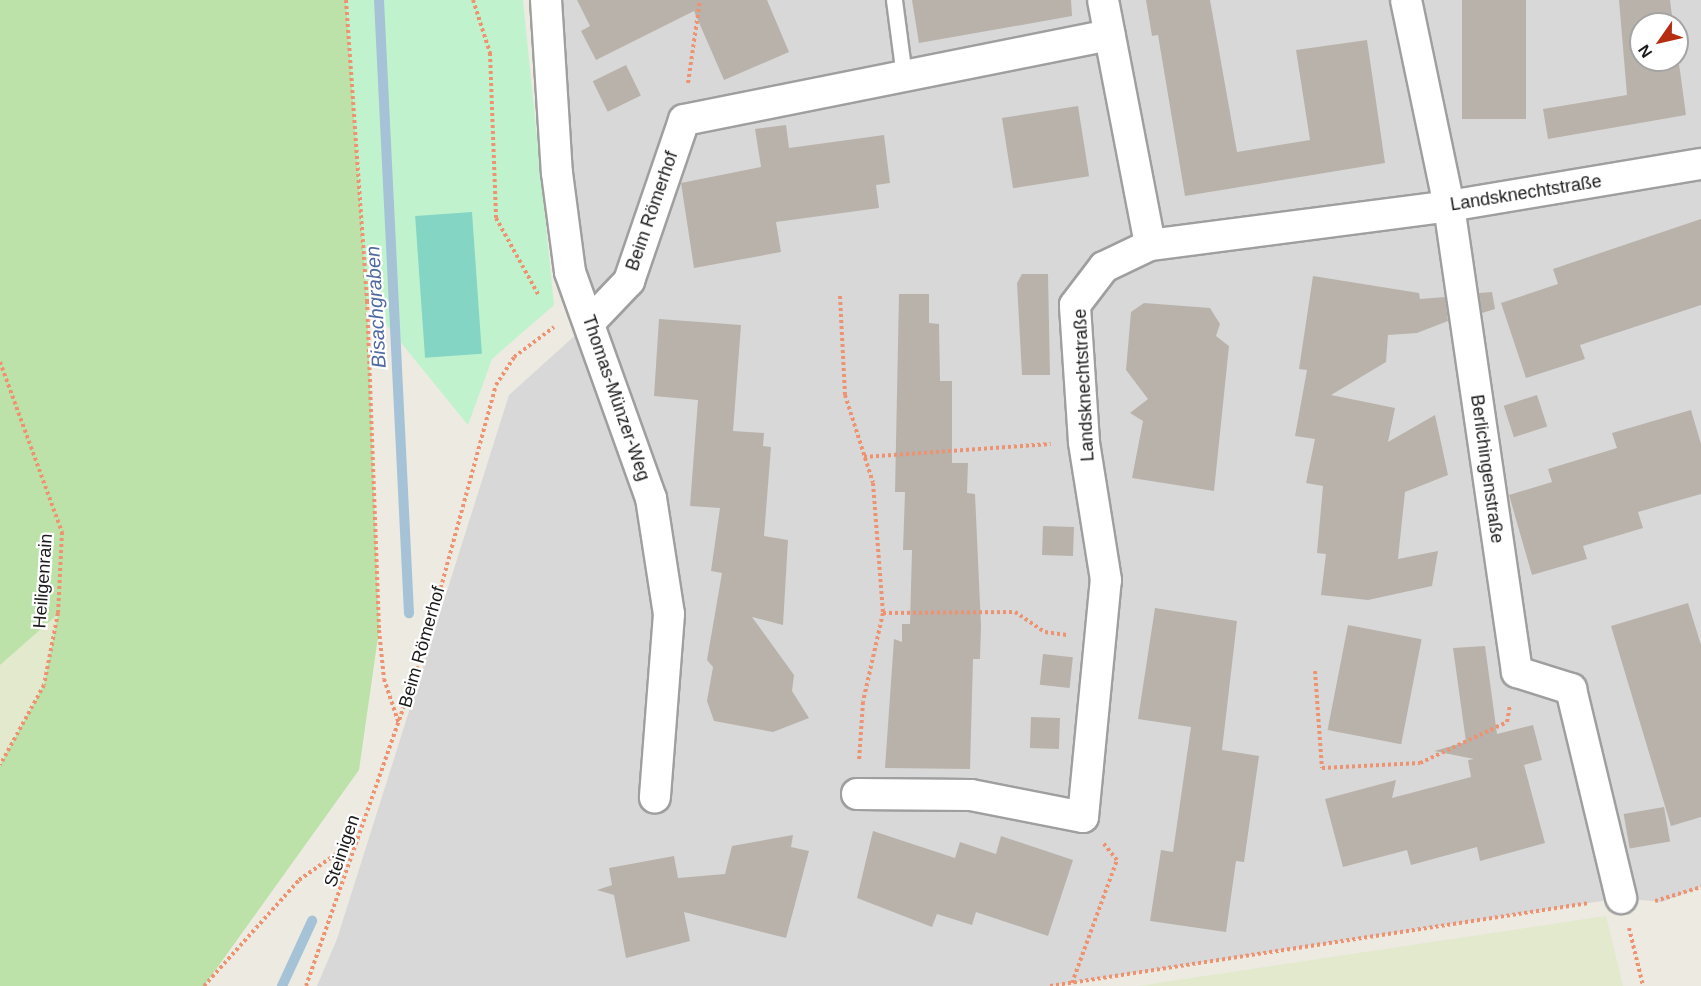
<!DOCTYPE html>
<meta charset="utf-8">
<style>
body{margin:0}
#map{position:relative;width:1701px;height:986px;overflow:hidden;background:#eceae1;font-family:Helvetica,sans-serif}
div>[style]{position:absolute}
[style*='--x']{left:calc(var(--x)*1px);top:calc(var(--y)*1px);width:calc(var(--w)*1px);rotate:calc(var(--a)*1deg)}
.residential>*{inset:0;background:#d9d8d8}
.farmland>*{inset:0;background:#e2e9cd}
.grass>*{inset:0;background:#bce2aa}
.park>*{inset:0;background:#c0f3cd}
.pitch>*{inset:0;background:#85d5c4;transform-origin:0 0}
.stream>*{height:10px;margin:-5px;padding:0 5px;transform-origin:5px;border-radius:5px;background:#a5c2d6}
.building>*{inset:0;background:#b8b2ab;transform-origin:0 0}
.path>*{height:4px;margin-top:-2px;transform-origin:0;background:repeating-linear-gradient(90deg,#ed9371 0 3px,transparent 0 6px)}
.roads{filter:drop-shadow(2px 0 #9f9f9f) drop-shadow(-2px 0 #9f9f9f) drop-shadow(0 2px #9f9f9f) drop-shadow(0 -2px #9f9f9f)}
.lane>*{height:15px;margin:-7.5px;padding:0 7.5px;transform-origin:7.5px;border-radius:7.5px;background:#fff}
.street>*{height:30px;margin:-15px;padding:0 15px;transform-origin:15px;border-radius:15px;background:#fff}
span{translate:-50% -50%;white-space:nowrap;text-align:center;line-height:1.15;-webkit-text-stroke:4.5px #fff;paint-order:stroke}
.street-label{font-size:18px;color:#1b1b1b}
.water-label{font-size:20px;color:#516ba1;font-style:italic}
.north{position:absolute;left:1629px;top:12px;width:60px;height:60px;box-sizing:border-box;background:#fff;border:2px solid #a4a4a4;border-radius:50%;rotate:236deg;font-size:16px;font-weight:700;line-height:24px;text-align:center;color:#1b1b1b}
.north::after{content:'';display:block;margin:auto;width:21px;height:27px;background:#b52e11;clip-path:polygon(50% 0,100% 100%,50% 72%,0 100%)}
</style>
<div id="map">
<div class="residential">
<i style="clip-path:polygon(evenodd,546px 0,1701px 0,1701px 887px,1662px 902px,1621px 898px,1050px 986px,317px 986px,337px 939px,509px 395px,590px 322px,546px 0,1641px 24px,1677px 24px,1677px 60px,1641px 60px,1641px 24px)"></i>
</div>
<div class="farmland">
<i style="clip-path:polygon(58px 613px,44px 685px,0 765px,0 665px)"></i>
<i style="clip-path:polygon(1606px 916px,1623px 986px,1138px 986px)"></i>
</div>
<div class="grass">
<i style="clip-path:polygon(0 0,346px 0,367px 301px,379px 630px,359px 770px,204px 986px,0 986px,0 765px,44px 685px,58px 614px,0 665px)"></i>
</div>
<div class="park">
<i style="clip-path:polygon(346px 0,523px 0,554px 305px,492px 359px,468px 425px,367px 301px)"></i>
</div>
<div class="pitch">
<i style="left:472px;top:212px;width:142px;height:57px;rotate:86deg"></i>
</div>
<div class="stream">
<i style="--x:379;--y:0;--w:614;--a:87.2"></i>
<i style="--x:282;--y:986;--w:72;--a:-65.2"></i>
</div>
<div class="building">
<i style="clip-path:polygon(577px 0,767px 0,789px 52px,724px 80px,694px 11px,596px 60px,581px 31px,590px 26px)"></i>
<i style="clip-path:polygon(912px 0,1071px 0,1072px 16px,919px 43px)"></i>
<i style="clip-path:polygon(1146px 0,1210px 0,1237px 152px,1310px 140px,1296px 50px,1367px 40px,1385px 163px,1185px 196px,1158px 35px,1152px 36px)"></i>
<i style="left:1462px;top:0;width:64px;height:119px"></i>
<i style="clip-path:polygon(1619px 0,1670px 0,1673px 24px,1641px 24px,1641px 60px,1677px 60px,1677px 49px,1686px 115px,1548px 139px,1543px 109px,1627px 95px)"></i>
<i style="left:626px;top:65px;width:34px;height:37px;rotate:64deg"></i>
<i style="left:1078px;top:106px;width:71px;height:77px;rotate:81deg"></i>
<i style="clip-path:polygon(786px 125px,789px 148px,884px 135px,890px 183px,876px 185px,879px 208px,776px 222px,781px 252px,694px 268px,681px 183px,761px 167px,755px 129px)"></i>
<i style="clip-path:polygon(1701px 219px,1701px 305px,1580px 345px,1585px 359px,1526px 378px,1501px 303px,1558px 284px,1553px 269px)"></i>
<i style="clip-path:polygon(1022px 274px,1048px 274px,1050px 375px,1022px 375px,1017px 283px)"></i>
<i style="clip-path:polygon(1313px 276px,1419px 293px,1420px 299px,1445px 297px,1448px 321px,1417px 333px,1388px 335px,1386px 362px,1331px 395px,1395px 408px,1388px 442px,1435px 415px,1448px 475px,1405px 492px,1398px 559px,1438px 551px,1432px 586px,1368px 600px,1321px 595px,1326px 554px,1317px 553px,1323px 486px,1306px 483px,1315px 439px,1295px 436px,1307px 370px,1299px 369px)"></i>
<i style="clip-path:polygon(1492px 292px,1495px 309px,1482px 313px,1479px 293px)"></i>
<i style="clip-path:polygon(899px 294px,929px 294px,929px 323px,939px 324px,940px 381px,952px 381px,952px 463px,968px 463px,967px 493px,975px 494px,981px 626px,980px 659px,973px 659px,970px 769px,885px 768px,894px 639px,902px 642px,902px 624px,910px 624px,912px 550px,903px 550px,905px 492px,895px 492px)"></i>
<i style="clip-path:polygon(1144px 303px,1210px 308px,1220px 324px,1216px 336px,1229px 346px,1214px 491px,1132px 478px,1143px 421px,1130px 413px,1148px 399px,1126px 370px,1131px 312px)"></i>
<i style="clip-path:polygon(659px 319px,741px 325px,733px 431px,764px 433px,763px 446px,771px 447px,764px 536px,788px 540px,783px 625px,752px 617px,794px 675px,792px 691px,809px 718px,773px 732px,714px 721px,707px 701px,713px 667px,707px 660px,722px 573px,711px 571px,720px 508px,690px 506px,698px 400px,654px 396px)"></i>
<i style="left:1537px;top:395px;width:33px;height:35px;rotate:72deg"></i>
<i style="clip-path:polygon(1691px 410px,1701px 444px,1701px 494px,1638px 512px,1643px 528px,1583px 546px,1587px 559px,1532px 575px,1509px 495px,1552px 482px,1548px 469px,1617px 448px,1612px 433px)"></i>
<i style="left:1043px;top:526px;width:31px;height:29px;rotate:2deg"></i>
<i style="clip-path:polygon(1688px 603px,1701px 645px,1701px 817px,1671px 826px,1611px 626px)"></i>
<i style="clip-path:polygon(1155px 608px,1237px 621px,1222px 750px,1259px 756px,1244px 862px,1236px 861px,1226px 932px,1150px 921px,1161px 850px,1173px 852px,1191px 727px,1138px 719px)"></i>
<i style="left:1348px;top:625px;width:75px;height:107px;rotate:11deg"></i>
<i style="clip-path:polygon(1485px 646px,1497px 734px,1533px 725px,1542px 760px,1524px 765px,1545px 843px,1480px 861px,1477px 847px,1411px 865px,1407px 850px,1343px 867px,1325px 799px,1396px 780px,1392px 798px,1471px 777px,1468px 760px,1474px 759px,1434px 751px,1466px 742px,1453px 648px)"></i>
<i style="left:1043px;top:654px;width:30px;height:31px;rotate:6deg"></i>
<i style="left:1031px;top:717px;width:29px;height:31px;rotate:2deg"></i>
<i style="left:1664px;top:807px;width:35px;height:41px;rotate:80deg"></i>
<i style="clip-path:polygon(873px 831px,955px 858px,960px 842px,996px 854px,1001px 836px,1073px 860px,1048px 936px,976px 912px,972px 925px,937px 914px,932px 927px,857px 898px)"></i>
<i style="clip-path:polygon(793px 835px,791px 847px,809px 851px,786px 938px,684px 912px,690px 941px,626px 958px,614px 895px,597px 890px,612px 885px,609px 868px,674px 856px,678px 878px,725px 874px,732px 846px)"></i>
</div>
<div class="path">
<i style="--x:346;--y:0;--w:302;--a:86"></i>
<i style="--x:367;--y:301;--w:329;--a:87.9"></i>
<i style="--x:379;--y:630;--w:49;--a:84.2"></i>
<i style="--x:384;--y:679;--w:47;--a:71.6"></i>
<i style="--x:473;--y:0;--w:56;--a:72.2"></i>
<i style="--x:490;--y:53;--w:165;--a:87.9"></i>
<i style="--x:496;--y:218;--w:89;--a:61.1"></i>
<i style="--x:688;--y:83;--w:84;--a:-81.8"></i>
<i style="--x:840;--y:296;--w:99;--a:87.1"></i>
<i style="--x:845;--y:395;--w:92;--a:72.3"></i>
<i style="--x:873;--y:483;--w:130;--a:85.6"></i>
<i style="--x:883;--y:613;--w:91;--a:102.7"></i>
<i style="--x:863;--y:702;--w:58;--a:93.9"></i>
<i style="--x:0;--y:362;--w:181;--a:70"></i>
<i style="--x:62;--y:532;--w:81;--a:92.8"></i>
<i style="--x:58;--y:613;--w:73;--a:101"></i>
<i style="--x:44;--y:685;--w:91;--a:118.8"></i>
<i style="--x:864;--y:457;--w:187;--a:-4"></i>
<i style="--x:883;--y:613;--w:132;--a:-0.4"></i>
<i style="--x:1015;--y:612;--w:36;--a:34"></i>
<i style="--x:1045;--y:632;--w:22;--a:8"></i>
<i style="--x:1315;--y:671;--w:97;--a:85.9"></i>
<i style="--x:1322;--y:768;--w:98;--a:-2.9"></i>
<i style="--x:1420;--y:763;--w:96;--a:-25.2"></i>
<i style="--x:1507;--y:722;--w:17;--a:-80"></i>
<i style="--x:1655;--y:901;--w:48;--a:-16.9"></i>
<i style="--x:1629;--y:928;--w:60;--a:76.4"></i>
<i style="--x:1072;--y:983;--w:131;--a:-69.9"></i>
<i style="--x:1117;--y:860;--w:22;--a:-129"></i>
<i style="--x:204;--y:986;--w:142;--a:-48.1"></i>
<i style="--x:299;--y:880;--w:73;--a:-35"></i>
<i style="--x:306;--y:986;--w:360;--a:-70.7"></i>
<i style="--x:425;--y:646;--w:270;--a:-74.8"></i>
<i style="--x:496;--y:385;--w:33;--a:-57"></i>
<i style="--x:514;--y:357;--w:50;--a:-36.9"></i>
<i style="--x:1050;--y:986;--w:545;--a:-8.75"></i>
</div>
<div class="roads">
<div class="lane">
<i style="--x:894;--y:0;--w:77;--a:82.5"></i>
</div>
<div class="street">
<i style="--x:546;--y:0;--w:173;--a:86.4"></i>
<i style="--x:557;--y:173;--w:100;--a:82.5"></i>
<i style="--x:570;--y:272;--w:240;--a:70.3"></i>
<i style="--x:651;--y:498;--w:117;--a:81.2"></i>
<i style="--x:669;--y:614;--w:184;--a:94.4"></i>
<i style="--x:1103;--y:0;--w:249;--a:79.1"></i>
<i style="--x:1406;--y:0;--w:210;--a:78.2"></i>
<i style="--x:1449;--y:206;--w:471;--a:81.7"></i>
<i style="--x:1517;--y:672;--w:57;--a:17.5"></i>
<i style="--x:1571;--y:689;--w:215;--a:76.5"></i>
<i style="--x:590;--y:322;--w:57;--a:-46.4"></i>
<i style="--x:629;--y:281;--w:170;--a:-71.1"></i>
<i style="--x:684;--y:120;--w:434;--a:-11.3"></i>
<i style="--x:857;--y:794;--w:114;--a:0.5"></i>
<i style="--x:971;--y:795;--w:114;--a:11.1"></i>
<i style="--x:1083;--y:817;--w:238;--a:-84.5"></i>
<i style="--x:1106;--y:580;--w:140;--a:-99.1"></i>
<i style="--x:1084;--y:442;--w:137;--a:-93.8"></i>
<i style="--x:1075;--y:305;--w:48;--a:-52.7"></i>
<i style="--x:1104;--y:267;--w:51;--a:-25.6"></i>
<i style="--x:1150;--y:245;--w:302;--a:-7.4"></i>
<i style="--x:1449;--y:206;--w:255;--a:-9.5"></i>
</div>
</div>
<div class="street-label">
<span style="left:1526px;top:193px;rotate:-9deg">Landsknechtstraße</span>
<span style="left:652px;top:211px;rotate:-71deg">Beim Römerhof</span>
<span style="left:1084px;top:385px;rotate:-93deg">Landsknechtstraße</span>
<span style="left:616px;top:398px;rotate:71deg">Thomas-Münzer-Weg</span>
<span style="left:1487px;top:469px;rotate:82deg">Berlichingenstraße</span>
<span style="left:43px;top:581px;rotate:-86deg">Heiligenrain</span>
<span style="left:422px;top:647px;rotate:-74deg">Beim Römerhof</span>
<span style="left:342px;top:851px;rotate:-71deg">Steinigen</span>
</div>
<div class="water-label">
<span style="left:376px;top:307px;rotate:-93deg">Bisachgraben</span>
</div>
<div class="north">N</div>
</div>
